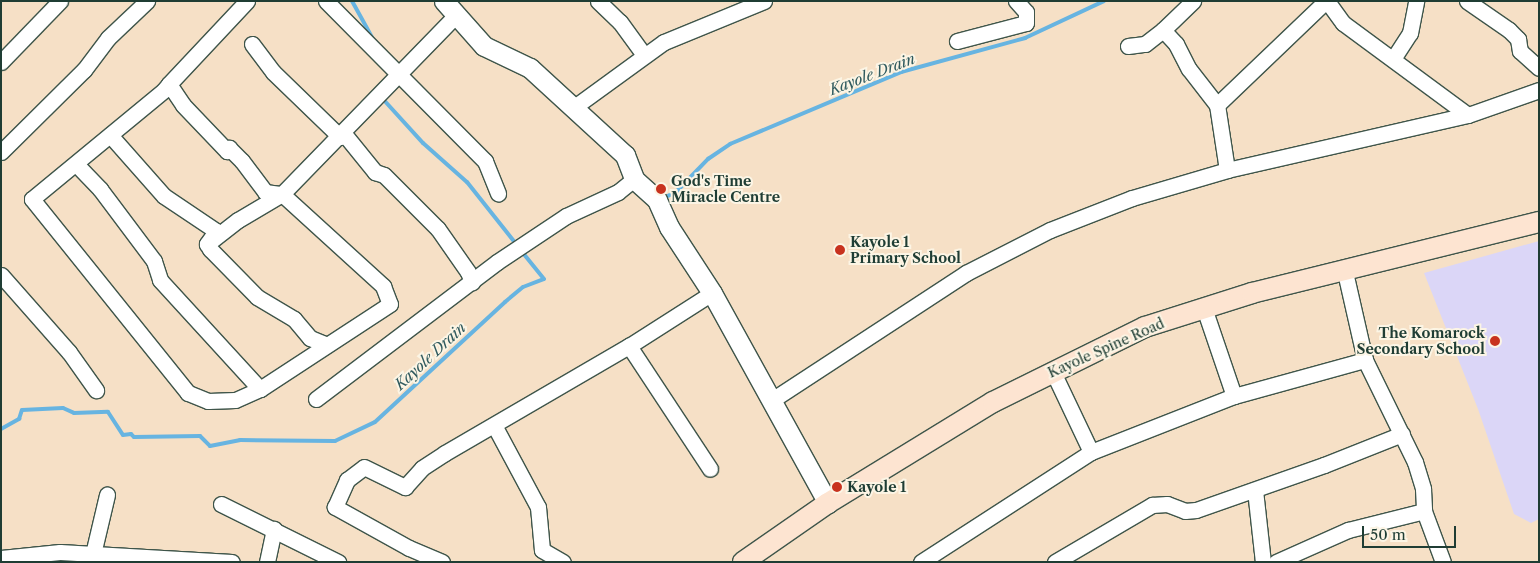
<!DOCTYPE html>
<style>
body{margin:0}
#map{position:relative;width:1540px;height:563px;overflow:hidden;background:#f6e0c6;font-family:"Libre Caslon Text",serif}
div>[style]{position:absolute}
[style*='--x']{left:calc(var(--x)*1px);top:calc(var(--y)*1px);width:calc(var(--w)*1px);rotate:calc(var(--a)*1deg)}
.built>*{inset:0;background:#dbd6f7}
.stream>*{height:4px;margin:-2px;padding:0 2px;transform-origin:2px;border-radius:2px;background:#67b4e1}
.roads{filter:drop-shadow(1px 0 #3f554a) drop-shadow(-1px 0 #3f554a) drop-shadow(0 1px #3f554a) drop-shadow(0 -1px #3f554a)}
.minor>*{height:15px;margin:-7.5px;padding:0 7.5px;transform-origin:7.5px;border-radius:7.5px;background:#fff}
.tertiary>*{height:19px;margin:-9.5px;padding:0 9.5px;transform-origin:9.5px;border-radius:9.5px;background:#fff}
.secondary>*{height:20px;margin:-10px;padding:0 10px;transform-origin:10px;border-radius:10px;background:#fde4d1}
.dots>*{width:14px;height:14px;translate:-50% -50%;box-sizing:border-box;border:2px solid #fcf5e5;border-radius:50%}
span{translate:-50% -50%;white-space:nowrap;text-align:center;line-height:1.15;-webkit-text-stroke:4px #fcf5e5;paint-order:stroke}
.poi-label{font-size:14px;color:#1f3d34;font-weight:700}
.left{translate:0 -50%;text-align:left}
.right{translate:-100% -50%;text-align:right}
.street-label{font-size:14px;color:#1f3d34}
.water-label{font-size:15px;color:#315b5f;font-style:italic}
.frame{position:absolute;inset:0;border:2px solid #1f3d34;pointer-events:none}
.scale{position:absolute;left:1362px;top:526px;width:94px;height:22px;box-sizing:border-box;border:2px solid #1f3d34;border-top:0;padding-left:6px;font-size:15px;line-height:18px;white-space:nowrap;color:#1f3d34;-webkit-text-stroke:4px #fcf5e5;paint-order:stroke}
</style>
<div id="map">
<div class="built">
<i style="clip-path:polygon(1539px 241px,1539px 519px,1531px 523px,1514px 514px,1478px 409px,1424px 273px)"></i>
</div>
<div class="stream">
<i style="--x:352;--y:1;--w:43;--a:61.1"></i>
<i style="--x:382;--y:98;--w:61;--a:47.7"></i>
<i style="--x:423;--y:143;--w:59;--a:41.6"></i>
<i style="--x:467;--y:182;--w:80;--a:51.6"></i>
<i style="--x:664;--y:198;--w:15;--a:-28"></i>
<i style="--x:677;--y:191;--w:45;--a:-45.9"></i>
<i style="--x:708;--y:159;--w:27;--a:-34"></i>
<i style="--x:730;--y:144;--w:186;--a:-22.8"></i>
<i style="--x:901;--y:72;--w:129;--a:-15.3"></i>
<i style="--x:1025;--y:38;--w:87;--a:-25.1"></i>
<i style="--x:1;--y:429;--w:21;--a:-29"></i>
<i style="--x:19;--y:419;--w:9;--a:-72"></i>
<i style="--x:22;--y:410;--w:41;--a:-2.8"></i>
<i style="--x:63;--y:408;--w:12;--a:24"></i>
<i style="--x:74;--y:413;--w:34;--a:-2"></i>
<i style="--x:108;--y:412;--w:27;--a:57"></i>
<i style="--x:123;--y:435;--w:8;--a:-7"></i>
<i style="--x:131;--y:434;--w:4;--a:45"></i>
<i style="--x:134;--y:437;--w:66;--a:-0.9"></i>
<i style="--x:200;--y:436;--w:14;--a:45"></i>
<i style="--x:210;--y:446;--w:31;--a:-11"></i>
<i style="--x:240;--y:440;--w:95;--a:0.6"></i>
<i style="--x:335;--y:441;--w:44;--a:-25.4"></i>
<i style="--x:375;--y:422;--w:177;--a:-42.7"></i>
<i style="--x:505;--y:302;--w:23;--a:-40"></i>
<i style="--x:523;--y:287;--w:22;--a:-21"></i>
<i style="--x:544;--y:279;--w:36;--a:-129"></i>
</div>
<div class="roads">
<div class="minor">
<i style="--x:326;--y:1;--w:226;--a:45.2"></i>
<i style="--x:485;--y:161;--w:35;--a:68"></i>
<i style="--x:598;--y:1;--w:30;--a:44"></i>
<i style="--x:620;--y:22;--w:41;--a:54"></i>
<i style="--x:1327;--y:1;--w:27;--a:54"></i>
<i style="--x:1343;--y:23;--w:155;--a:36.4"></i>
<i style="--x:1467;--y:1;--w:51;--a:34.6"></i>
<i style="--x:1509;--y:30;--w:13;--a:45"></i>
<i style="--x:1518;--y:39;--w:12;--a:81"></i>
<i style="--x:1520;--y:51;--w:25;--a:42"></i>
<i style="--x:1163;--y:30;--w:42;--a:-44"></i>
<i style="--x:957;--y:41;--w:71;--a:-14.6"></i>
<i style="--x:1026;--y:23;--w:11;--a:-90"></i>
<i style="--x:1026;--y:12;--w:15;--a:-132"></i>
<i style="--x:252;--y:44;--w:35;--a:53"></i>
<i style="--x:273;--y:72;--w:93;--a:44.1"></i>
<i style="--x:340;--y:137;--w:5;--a:-22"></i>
<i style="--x:345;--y:135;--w:48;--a:51"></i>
<i style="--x:375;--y:172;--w:9;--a:18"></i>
<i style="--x:384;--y:175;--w:76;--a:45"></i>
<i style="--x:438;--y:229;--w:52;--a:55.1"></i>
<i style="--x:468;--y:272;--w:11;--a:68"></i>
<i style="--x:1128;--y:46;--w:17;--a:-7"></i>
<i style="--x:1145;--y:44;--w:23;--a:-38"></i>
<i style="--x:1163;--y:30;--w:19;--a:47"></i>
<i style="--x:1176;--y:44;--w:28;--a:63"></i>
<i style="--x:1189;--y:69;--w:46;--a:52.1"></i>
<i style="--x:1393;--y:59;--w:31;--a:-57"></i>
<i style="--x:1410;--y:33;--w:33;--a:-79"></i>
<i style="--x:1;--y:62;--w:85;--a:-46"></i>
<i style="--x:169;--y:84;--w:25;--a:56"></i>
<i style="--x:183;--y:105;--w:64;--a:46.3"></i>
<i style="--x:227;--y:151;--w:4;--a:-56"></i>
<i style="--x:229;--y:148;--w:18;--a:45"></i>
<i style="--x:242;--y:161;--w:39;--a:53"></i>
<i style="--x:265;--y:192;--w:17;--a:7"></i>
<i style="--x:282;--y:194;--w:137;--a:42.3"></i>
<i style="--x:383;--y:286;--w:19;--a:69"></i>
<i style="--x:390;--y:304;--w:155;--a:146.8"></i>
<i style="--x:260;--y:389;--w:27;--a:156"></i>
<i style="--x:235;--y:400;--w:27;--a:178"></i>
<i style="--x:208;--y:401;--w:22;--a:-158"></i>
<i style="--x:188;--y:393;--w:249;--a:-128.8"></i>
<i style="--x:32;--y:199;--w:171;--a:-39.5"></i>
<i style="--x:164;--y:90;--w:8;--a:-50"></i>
<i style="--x:169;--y:84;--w:114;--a:-46.8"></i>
<i style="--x:573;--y:108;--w:112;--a:-36"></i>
<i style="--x:664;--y:42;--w:108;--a:-22.3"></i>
<i style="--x:110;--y:135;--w:81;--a:48.5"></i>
<i style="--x:164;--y:196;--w:63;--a:33.9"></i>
<i style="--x:216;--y:231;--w:16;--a:125"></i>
<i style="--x:207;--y:244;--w:6;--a:59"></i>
<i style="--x:210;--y:249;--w:67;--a:45.6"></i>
<i style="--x:257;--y:297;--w:43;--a:30.7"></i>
<i style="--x:294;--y:319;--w:25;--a:50"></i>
<i style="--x:310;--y:338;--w:16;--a:22"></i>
<i style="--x:1;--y:152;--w:117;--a:-44.7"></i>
<i style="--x:84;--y:70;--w:40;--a:-53"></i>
<i style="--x:108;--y:38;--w:54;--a:-43.5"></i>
<i style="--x:76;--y:164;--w:35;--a:46"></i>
<i style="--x:100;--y:189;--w:90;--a:53.1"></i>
<i style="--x:154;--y:261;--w:20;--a:72"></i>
<i style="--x:160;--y:280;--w:148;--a:47.5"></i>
<i style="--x:1227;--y:170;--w:66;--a:-98.7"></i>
<i style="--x:1217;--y:105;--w:151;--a:-43.7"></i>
<i style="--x:207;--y:244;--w:39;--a:-38"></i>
<i style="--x:238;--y:220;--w:51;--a:-30.6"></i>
<i style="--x:282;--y:194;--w:248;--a:-45.8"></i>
<i style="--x:1345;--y:272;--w:90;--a:77.2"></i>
<i style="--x:1365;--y:360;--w:114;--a:63.9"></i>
<i style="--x:1415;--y:462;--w:28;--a:73"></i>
<i style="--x:1423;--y:489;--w:22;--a:87"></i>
<i style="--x:1424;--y:511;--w:54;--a:69.6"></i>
<i style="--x:1;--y:275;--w:103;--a:48.6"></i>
<i style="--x:69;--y:352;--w:47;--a:54.6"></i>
<i style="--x:1204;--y:308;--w:93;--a:71.2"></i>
<i style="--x:629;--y:346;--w:147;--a:56.6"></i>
<i style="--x:316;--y:399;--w:227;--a:-37.1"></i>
<i style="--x:497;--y:262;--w:83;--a:-33.7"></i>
<i style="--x:566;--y:216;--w:57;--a:-24.8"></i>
<i style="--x:618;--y:192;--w:21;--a:-39"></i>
<i style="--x:772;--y:400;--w:232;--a:-33.2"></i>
<i style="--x:966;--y:273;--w:94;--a:-27.1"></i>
<i style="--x:1050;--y:230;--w:88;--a:-21.3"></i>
<i style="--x:1132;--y:198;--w:99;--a:-16.4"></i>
<i style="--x:1227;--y:170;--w:247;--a:-12.9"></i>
<i style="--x:1468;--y:115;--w:75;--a:-19.4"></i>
<i style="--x:494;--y:425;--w:93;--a:61.8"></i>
<i style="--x:538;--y:507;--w:43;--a:84.7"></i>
<i style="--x:542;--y:550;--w:24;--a:30"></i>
<i style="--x:1091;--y:452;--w:154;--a:-21.4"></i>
<i style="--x:1234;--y:396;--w:136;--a:-15.4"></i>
<i style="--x:1255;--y:490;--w:72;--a:83.7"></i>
<i style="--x:221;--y:504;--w:131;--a:26.4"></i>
<i style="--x:93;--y:554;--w:61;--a:-76.7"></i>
<i style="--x:1;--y:558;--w:59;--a:-5.8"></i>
<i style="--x:60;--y:552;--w:172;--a:3.3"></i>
<i style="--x:267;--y:562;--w:34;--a:-78"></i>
<i style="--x:442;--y:562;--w:36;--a:-157"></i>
<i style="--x:409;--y:548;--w:85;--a:-151"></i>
<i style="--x:335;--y:507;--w:30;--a:-66"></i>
<i style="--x:347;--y:480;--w:21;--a:-37"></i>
<i style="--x:364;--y:467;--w:46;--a:26"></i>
<i style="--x:405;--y:487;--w:25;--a:-48"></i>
<i style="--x:422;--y:468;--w:27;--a:-33"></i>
<i style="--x:445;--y:453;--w:213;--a:-30.2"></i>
<i style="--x:629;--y:346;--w:98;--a:-32.6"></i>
<i style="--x:921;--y:562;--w:202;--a:-32.9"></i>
<i style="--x:1091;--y:452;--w:89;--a:-115.4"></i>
<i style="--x:1055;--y:562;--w:113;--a:-30.4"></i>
<i style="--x:1152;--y:505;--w:15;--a:-4"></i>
<i style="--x:1167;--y:504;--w:19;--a:21"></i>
<i style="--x:1185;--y:511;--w:11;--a:-5"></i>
<i style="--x:1196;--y:510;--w:136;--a:-19.4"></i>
<i style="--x:1324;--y:465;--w:84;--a:-21.7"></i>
<i style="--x:1276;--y:562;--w:79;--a:-24"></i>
<i style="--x:1348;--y:530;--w:78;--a:-14"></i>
</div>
<div class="tertiary">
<i style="--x:444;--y:1;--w:60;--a:48.4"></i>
<i style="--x:484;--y:46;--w:51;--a:25.6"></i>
<i style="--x:530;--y:68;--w:129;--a:42.5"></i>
<i style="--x:625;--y:155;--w:26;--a:69"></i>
<i style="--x:634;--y:179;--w:31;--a:42"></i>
<i style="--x:657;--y:200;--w:30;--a:66"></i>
<i style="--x:669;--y:227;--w:79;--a:56.9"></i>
<i style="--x:712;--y:293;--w:240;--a:61.1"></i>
</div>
<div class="secondary">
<i style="--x:743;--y:562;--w:103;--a:-34.8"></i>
<i style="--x:828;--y:503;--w:193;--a:-31.5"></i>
<i style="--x:993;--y:402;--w:169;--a:-26.3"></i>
<i style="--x:1145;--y:327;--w:112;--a:-17.6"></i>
<i style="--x:1252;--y:293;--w:296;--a:-13.9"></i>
</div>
</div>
<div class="dots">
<i style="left:661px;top:189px;background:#c8321e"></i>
<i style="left:840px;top:250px;background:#c8321e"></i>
<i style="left:1495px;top:341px;background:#c8321e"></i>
<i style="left:837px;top:487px;background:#c8321e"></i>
</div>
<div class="poi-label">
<span class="left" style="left:671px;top:189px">God's Time<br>Miracle Centre</span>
<span class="left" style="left:850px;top:250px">Kayole 1<br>Primary School</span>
<span class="right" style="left:1485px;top:341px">The Komarock<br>Secondary School</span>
<span class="left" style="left:847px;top:487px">Kayole 1</span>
</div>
<div class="street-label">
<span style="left:1106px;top:348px;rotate:-24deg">Kayole Spine Road</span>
</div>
<div class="water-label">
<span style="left:872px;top:74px;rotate:-21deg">Kayole Drain</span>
<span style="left:430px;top:356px;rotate:-43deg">Kayole Drain</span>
</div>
<div class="frame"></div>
<div class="scale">50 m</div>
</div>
